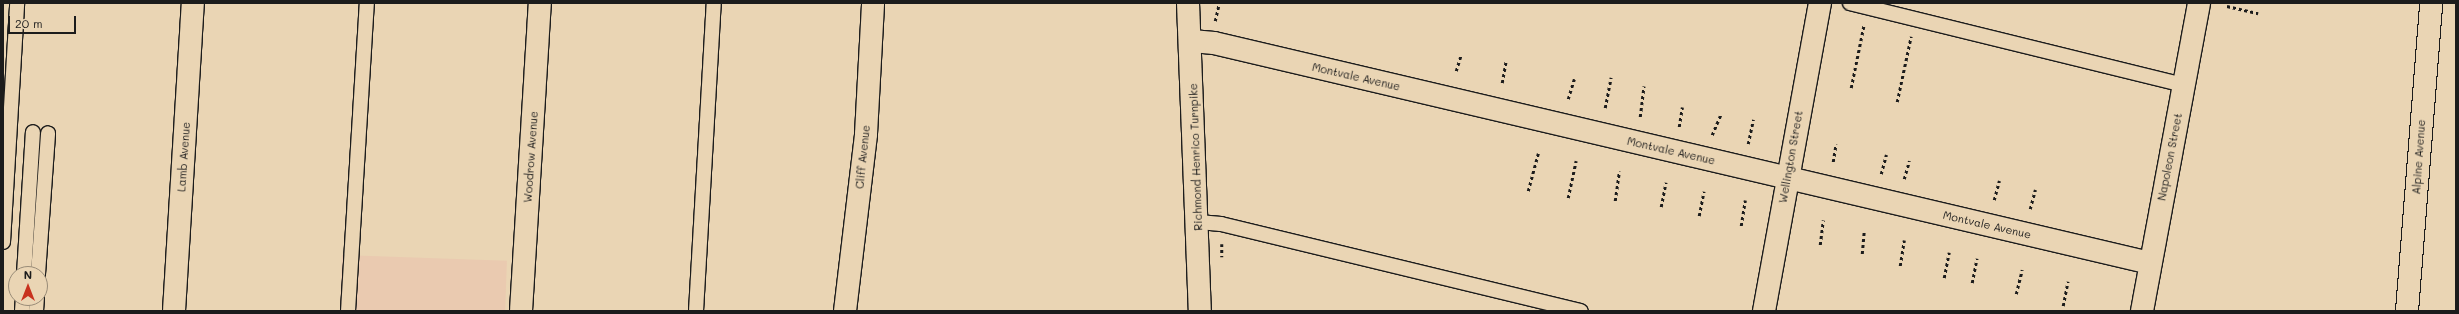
<!DOCTYPE html>
<style>
body{margin:0}
#map{position:relative;width:2459px;height:314px;overflow:hidden;background:#ead5b4;font-family:Mali,sans-serif}
div>[style]{position:absolute}
[style*='--x']{left:calc(var(--x)*1px);top:calc(var(--y)*1px);width:calc(var(--w)*1px);rotate:calc(var(--a)*1deg)}
.built>*{inset:0;background:#eacab0;transform-origin:0 0}
.path>*{height:2.5px;margin-top:-1.25px;transform-origin:0;background:repeating-linear-gradient(90deg,#1c1c1c 0 3px,transparent 0 6px)}
.roads{filter:drop-shadow(1px 0 #1c1c1c) drop-shadow(-1px 0 #1c1c1c) drop-shadow(0 1px #1c1c1c) drop-shadow(0 -1px #1c1c1c)}
.lane>*{height:14px;margin:-7px;padding:0 7px;transform-origin:7px;border-radius:7px;background:#ead5b4}
.street>*{height:22px;margin:-11px;padding:0 11px;transform-origin:11px;border-radius:11px;background:#ead5b4}
.secondary>*{height:22px;margin:-11px;padding:0 11px;transform-origin:11px;border-radius:11px;background:#ead5b4}
span{translate:-50% -50%;white-space:nowrap;text-align:center;line-height:1.15;-webkit-text-stroke:4px #ead5b4;paint-order:stroke}
.street-label{font-size:11px;color:#1c1c1c}
.frame{position:absolute;inset:0;border:4px solid #1c1c1c;pointer-events:none}
.north{position:absolute;left:8px;top:266px;width:40px;height:40px;box-sizing:border-box;background:#ead5b4;border:1px solid #988b77;border-radius:50%;rotate:0deg;font-size:11px;font-weight:700;line-height:16px;text-align:center;color:#1c1c1c}
.north::after{content:'';display:block;margin:auto;width:14px;height:18px;background:#c8321e;clip-path:polygon(50% 0,100% 100%,50% 72%,0 100%)}
.scale{position:absolute;left:8px;top:16px;width:68px;height:18px;box-sizing:border-box;border:2px solid #1c1c1c;border-top:0;padding-left:5px;font-size:12px;line-height:14px;white-space:nowrap;color:#1c1c1c;-webkit-text-stroke:3px #ead5b4;paint-order:stroke}
</style>
<div id="map">
<div class="built">
<i style="left:342px;top:255px;width:165px;height:56px;rotate:2deg"></i>
</div>
<div class="path">
<i style="--x:2227;--y:6;--w:32;--a:13"></i>
<i style="--x:1215;--y:21;--w:18;--a:-77"></i>
<i style="--x:1456;--y:71;--w:17;--a:-73"></i>
<i style="--x:1502;--y:83;--w:23;--a:-80"></i>
<i style="--x:1851;--y:88;--w:65;--a:-78.5"></i>
<i style="--x:1568;--y:99;--w:21;--a:-73"></i>
<i style="--x:1897;--y:102;--w:67;--a:-78"></i>
<i style="--x:1605;--y:108;--w:31;--a:-79"></i>
<i style="--x:1640;--y:117;--w:31;--a:-83"></i>
<i style="--x:1679;--y:127;--w:20;--a:-81"></i>
<i style="--x:1712;--y:135;--w:23;--a:-67"></i>
<i style="--x:1748;--y:144;--w:25;--a:-78"></i>
<i style="--x:1833;--y:162;--w:18;--a:-81"></i>
<i style="--x:1881;--y:174;--w:20;--a:-75"></i>
<i style="--x:1904;--y:179;--w:19;--a:-74"></i>
<i style="--x:1528;--y:191;--w:39;--a:-75"></i>
<i style="--x:1568;--y:198;--w:38;--a:-78"></i>
<i style="--x:1994;--y:200;--w:20;--a:-75"></i>
<i style="--x:1615;--y:201;--w:30;--a:-82"></i>
<i style="--x:1661;--y:207;--w:25;--a:-79"></i>
<i style="--x:2030;--y:209;--w:20;--a:-75"></i>
<i style="--x:1699;--y:216;--w:25;--a:-79"></i>
<i style="--x:1741;--y:226;--w:26;--a:-81"></i>
<i style="--x:1222;--y:244;--w:13;--a:90"></i>
<i style="--x:1820;--y:245;--w:25;--a:-83"></i>
<i style="--x:1862;--y:254;--w:24;--a:-85"></i>
<i style="--x:1900;--y:266;--w:26;--a:-81"></i>
<i style="--x:1944;--y:278;--w:26;--a:-79"></i>
<i style="--x:1972;--y:283;--w:25;--a:-79"></i>
<i style="--x:2016;--y:294;--w:25;--a:-76"></i>
<i style="--x:2063;--y:306;--w:25;--a:-79"></i>
</div>
<div class="roads">
<div class="lane">
<i style="--x:1850;--y:3;--w:344;--a:13.8"></i>
<i style="--x:1199;--y:222;--w:22;--a:5"></i>
<i style="--x:1221;--y:224;--w:370;--a:13.6"></i>
<i style="--x:3;--y:242;--w:239;--a:-86.6"></i>
<i style="--x:24;--y:274;--w:142;--a:-86.4"></i>
<i style="--x:38;--y:274;--w:141;--a:-85.9"></i>
<i style="--x:22;--y:311;--w:13;--a:-86"></i>
<i style="--x:36;--y:311;--w:13;--a:-86"></i>
<i style="--x:348;--y:311;--w:309;--a:-86.5"></i>
<i style="--x:696;--y:311;--w:309;--a:-86.7"></i>
</div>
<div class="street">
<i style="--x:1192;--y:41;--w:22;--a:5"></i>
<i style="--x:1214;--y:43;--w:962;--a:13.23"></i>
<i style="--x:174;--y:311;--w:309;--a:-86.5"></i>
<i style="--x:521;--y:311;--w:309;--a:-86.5"></i>
<i style="--x:845;--y:311;--w:178;--a:-83.2"></i>
<i style="--x:866;--y:134;--w:131;--a:-86.9"></i>
<i style="--x:1764;--y:311;--w:313;--a:-79.7"></i>
<i style="--x:2142;--y:311;--w:313;--a:-79.5"></i>
<i style="--x:2407;--y:311;--w:309;--a:-85.5"></i>
</div>
<div class="secondary">
<i style="--x:1188;--y:3;--w:308;--a:87.8"></i>
</div>
</div>
<div class="street-label">
<span style="left:1356px;top:77px;rotate:13deg">Montvale Avenue</span>
<span style="left:1671px;top:151px;rotate:13deg">Montvale Avenue</span>
<span style="left:184px;top:157px;rotate:-86deg">Lamb Avenue</span>
<span style="left:531px;top:157px;rotate:-86deg">Woodrow Avenue</span>
<span style="left:863px;top:157px;rotate:-84deg">Cliff Avenue</span>
<span style="left:1196px;top:157px;rotate:-92deg">Richmond Henrico Turnpike</span>
<span style="left:1791px;top:157px;rotate:-80deg">Wellington Street</span>
<span style="left:2170px;top:157px;rotate:-79deg">Napoleon Street</span>
<span style="left:2419px;top:157px;rotate:-86deg">Alpine Avenue</span>
<span style="left:1987px;top:225px;rotate:13deg">Montvale Avenue</span>
</div>
<div class="frame"></div>
<div class="north">N</div>
<div class="scale">20 m</div>
</div>
